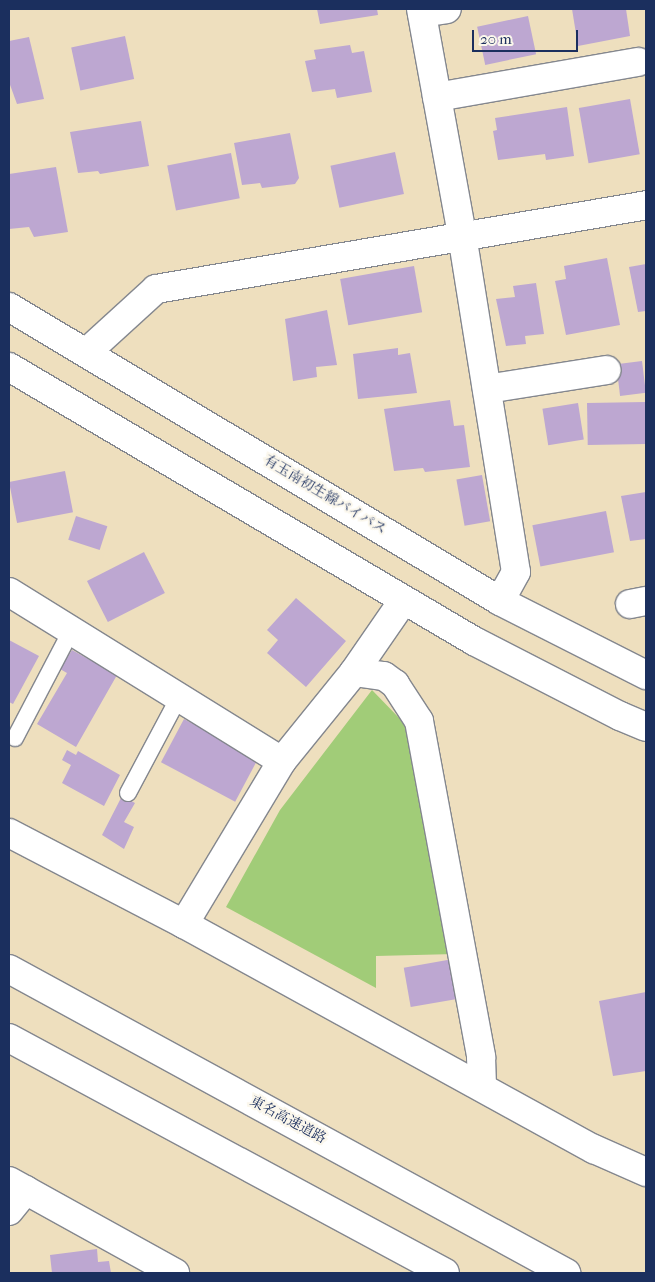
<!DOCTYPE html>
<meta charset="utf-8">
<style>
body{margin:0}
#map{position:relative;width:655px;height:1282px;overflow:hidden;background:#eedfbe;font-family:"IM FELL French Canon","Noto Serif JP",serif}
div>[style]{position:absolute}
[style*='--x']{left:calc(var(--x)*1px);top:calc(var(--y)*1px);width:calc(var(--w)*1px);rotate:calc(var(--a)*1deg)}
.green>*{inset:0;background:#a1cc78}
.building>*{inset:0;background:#bda7d1;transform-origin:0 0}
.roads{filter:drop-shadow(1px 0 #84878e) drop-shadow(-1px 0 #84878e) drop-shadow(0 1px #84878e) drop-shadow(0 -1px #84878e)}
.lane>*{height:16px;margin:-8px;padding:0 8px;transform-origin:8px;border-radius:8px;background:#fff}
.street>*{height:28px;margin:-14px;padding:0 14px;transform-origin:14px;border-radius:14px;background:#fff}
.secondary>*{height:28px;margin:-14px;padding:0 14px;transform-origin:14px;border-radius:14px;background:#fff}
.highway>*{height:28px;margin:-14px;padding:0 14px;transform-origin:14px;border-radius:14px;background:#fff}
span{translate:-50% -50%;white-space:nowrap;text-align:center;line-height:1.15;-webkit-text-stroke:4.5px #fbf7ec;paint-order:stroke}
.street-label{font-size:14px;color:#1b2f5e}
.frame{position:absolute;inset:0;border:10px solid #1b2f5e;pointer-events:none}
.scale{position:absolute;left:472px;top:30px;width:106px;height:22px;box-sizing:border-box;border:2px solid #1b2f5e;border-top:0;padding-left:6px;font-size:15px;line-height:18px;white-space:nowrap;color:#1b2f5e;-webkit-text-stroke:4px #fbf7ec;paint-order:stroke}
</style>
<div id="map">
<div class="green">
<i style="clip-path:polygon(372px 690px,404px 723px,455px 954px,376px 956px,376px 988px,226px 907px,280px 810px)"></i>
</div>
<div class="building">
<i style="clip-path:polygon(317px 9px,377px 9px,378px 15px,320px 24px)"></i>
<i style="clip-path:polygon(572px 9px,626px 9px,630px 36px,578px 46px)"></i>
<i style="left:528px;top:16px;width:39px;height:52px;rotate:78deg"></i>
<i style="left:125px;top:36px;width:44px;height:55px;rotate:78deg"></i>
<i style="clip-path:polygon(29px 37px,44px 99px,17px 104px,9px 82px,9px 41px)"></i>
<i style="clip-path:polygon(350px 45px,352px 53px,364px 51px,372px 92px,337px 98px,335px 89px,312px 92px,305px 61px,316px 59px,314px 50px)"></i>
<i style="left:630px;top:99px;width:56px;height:52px;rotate:80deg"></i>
<i style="clip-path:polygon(567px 107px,574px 156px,546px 160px,545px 154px,498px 160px,493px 131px,497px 130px,495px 118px)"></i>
<i style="clip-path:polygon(141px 121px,149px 166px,100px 174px,98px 171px,78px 173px,70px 132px)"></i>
<i style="clip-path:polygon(290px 133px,299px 178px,295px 184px,262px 188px,260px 183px,242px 185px,234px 143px)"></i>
<i style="left:395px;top:152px;width:43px;height:66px;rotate:78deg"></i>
<i style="left:231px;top:153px;width:46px;height:65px;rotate:79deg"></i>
<i style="clip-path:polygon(56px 167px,68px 232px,34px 237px,29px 227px,9px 229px,9px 174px)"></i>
<i style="clip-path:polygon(607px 258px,620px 325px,566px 335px,555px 281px,566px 279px,564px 266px)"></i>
<i style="clip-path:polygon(646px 264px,646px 311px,638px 312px,629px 267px)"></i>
<i style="left:414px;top:266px;width:47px;height:75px;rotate:80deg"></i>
<i style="clip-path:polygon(536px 283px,544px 334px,525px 336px,526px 344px,506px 346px,496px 299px,515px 297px,513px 286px)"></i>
<i style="clip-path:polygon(327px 310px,337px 365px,316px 367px,317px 377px,293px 381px,285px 319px)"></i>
<i style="clip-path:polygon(398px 348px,398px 355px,410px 353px,417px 393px,358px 399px,353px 354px)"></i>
<i style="left:642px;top:361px;width:32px;height:26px;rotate:83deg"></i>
<i style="clip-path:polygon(450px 400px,454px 426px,464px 425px,470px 467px,425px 472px,423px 468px,394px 471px,384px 409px)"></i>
<i style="left:645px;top:402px;width:42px;height:58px;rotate:89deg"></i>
<i style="left:578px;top:403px;width:37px;height:36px;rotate:81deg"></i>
<i style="left:65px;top:471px;width:42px;height:57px;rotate:79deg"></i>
<i style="left:482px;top:475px;width:47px;height:26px;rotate:80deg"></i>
<i style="clip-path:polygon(646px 492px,646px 539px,630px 541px,621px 496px)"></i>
<i style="left:606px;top:511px;width:42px;height:75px;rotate:79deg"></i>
<i style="left:76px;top:516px;width:33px;height:25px;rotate:18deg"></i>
<i style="left:144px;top:552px;width:46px;height:64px;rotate:63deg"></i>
<i style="clip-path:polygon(296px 598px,346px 641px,306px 687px,267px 653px,278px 640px,267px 630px)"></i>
<i style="clip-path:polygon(9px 640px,39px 656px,13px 704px,9px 702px)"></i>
<i style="clip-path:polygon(72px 650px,117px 675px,76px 747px,37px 724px,67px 673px,60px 669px)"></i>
<i style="left:184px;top:719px;width:84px;height:49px;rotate:28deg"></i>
<i style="clip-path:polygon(67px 750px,76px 755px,78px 751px,120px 775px,104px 806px,62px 783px,71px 765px,62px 760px)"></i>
<i style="clip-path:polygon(122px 796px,135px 803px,124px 822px,134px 827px,124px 849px,102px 835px)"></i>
<i style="left:453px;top:959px;width:40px;height:50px;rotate:80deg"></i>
<i style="clip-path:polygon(646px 992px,646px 1071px,613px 1076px,599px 1001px)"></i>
<i style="clip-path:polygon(97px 1249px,98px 1262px,109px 1261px,111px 1273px,52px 1273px,50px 1255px)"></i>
</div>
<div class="roads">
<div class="lane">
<i style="--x:15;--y:738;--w:121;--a:-62.4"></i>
<i style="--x:128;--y:793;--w:109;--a:-62"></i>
</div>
<div class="street">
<i style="--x:421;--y:9;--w:230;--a:79.7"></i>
<i style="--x:462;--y:235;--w:341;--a:80.9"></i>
<i style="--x:516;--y:572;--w:33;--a:119"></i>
<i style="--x:422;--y:13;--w:25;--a:-9"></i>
<i style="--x:437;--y:97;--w:204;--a:-9.9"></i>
<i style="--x:87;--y:352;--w:93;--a:-42.4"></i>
<i style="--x:156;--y:289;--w:497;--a:-9.7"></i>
<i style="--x:487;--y:389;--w:121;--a:-9"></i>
<i style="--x:9;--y:592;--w:321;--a:31.8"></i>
<i style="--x:630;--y:604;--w:16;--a:-11"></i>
<i style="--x:354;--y:672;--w:30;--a:8"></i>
<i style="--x:384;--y:676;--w:14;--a:36"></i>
<i style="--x:395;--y:684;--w:44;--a:57"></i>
<i style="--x:419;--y:721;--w:342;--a:79.5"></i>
<i style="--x:481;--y:1057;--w:30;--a:88"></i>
<i style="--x:9;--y:833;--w:197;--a:27.5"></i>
<i style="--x:184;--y:924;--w:468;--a:28.8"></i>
<i style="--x:594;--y:1149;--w:57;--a:23.9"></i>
<i style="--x:184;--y:924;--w:190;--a:-59"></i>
<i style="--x:282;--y:761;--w:114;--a:-51"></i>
<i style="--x:354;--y:672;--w:86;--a:-55.4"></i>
<i style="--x:9;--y:1181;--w:190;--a:29"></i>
<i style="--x:9;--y:1211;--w:27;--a:-51"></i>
</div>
<div class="secondary">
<i style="--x:9;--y:307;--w:572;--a:30.91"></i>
<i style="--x:500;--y:601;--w:164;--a:26.9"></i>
<i style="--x:9;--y:367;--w:540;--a:30.51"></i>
<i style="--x:474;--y:641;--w:164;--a:27.2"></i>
<i style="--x:620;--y:716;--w:28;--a:23"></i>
</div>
<div class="highway">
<i style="--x:9;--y:969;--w:635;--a:28.62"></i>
<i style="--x:9;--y:1038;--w:495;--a:28.3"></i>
</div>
</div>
<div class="street-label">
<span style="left:325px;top:495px;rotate:31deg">有玉南初生線バイパス</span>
<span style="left:288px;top:1120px;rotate:28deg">東名高速道路</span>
</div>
<div class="frame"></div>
<div class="scale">20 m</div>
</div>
